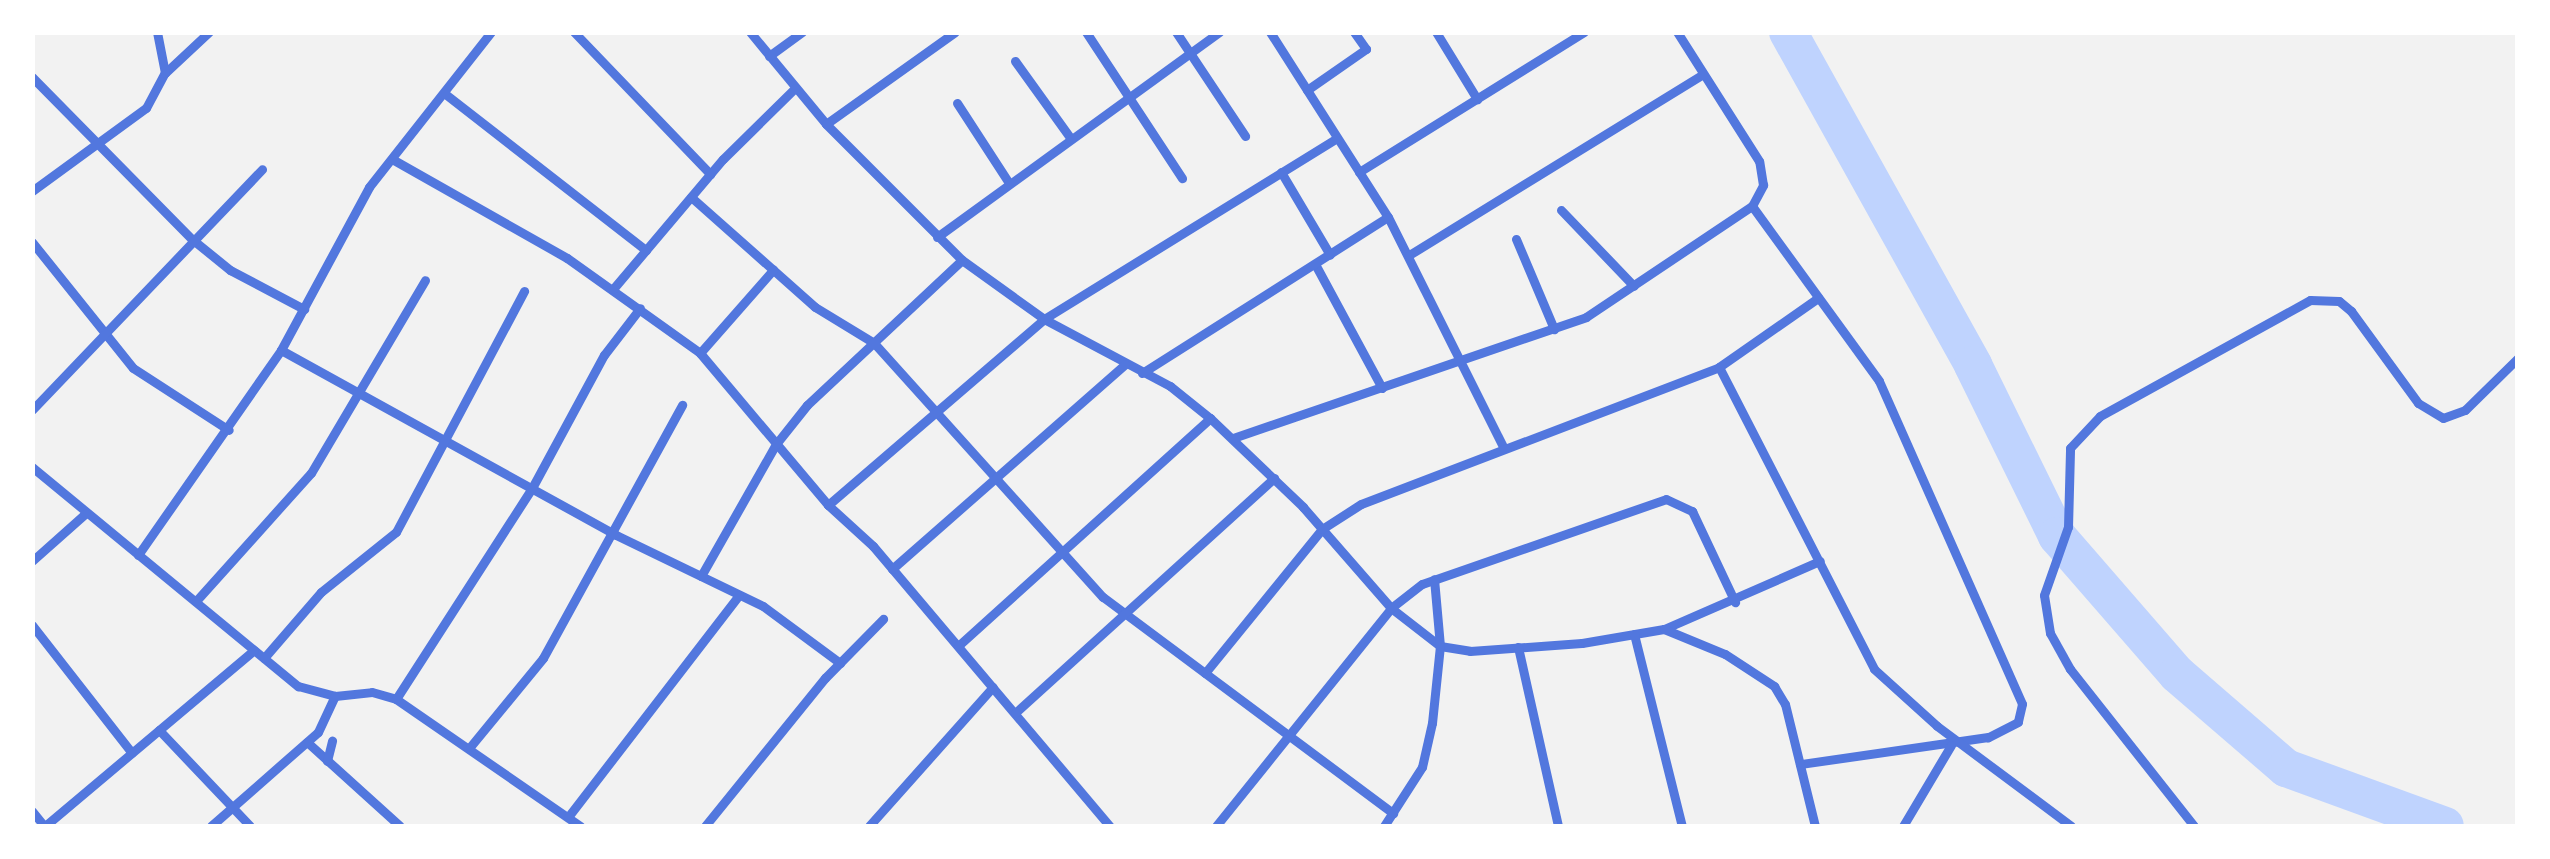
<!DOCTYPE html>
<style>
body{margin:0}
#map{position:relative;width:2550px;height:859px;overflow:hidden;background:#f2f2f2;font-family:"Crimson Pro",serif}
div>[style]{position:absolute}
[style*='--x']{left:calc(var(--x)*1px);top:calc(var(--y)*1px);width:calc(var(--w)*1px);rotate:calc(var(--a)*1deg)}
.river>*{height:38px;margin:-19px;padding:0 19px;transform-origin:19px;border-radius:19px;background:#bfd3fe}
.minor>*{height:9px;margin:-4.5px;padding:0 4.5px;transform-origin:4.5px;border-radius:4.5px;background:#5277de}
span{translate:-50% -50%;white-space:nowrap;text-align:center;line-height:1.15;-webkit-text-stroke:9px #fff;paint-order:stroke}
.frame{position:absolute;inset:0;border:35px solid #fff;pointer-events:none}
</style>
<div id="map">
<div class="river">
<i style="--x:1788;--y:32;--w:381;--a:60.9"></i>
<i style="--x:1973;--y:365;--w:191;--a:63.8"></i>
<i style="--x:2057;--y:536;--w:183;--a:49"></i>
<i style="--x:2177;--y:674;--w:144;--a:40.8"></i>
<i style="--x:2286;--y:768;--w:169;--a:20"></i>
</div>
<div class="minor">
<i style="--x:574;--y:32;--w:197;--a:46.2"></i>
<i style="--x:750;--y:32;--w:119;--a:50.4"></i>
<i style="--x:826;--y:124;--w:192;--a:45"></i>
<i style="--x:962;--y:260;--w:101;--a:35.7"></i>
<i style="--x:1044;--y:319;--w:143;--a:28"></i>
<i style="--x:1170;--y:386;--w:51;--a:38.7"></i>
<i style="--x:1210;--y:418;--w:129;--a:43.7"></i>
<i style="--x:1303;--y:507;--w:134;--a:48.9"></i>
<i style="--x:1391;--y:608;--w:62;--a:37.8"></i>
<i style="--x:1440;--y:646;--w:30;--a:9"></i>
<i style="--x:1470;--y:651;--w:112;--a:-4.1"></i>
<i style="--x:1582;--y:643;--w:83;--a:-9.7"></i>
<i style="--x:1664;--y:629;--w:170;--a:-23.6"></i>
<i style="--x:1086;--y:32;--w:175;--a:56.7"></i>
<i style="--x:1176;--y:32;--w:125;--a:56.4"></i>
<i style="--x:1270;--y:32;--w:219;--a:57.5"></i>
<i style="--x:1388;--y:217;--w:259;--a:63.4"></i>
<i style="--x:1436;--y:32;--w:79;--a:58.5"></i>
<i style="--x:769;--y:56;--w:41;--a:-36"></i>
<i style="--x:1015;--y:61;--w:96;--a:54.3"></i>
<i style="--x:165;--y:73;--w:60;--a:-43"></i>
<i style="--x:32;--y:77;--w:229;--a:45.4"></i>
<i style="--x:193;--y:240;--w:48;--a:39"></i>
<i style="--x:230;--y:270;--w:84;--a:27.8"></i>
<i style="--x:1307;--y:90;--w:72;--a:-34.8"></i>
<i style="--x:1366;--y:49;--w:21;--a:-125"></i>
<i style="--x:444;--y:93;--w:256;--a:37.9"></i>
<i style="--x:957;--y:103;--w:95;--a:57"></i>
<i style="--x:826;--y:124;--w:158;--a:-35.5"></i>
<i style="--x:392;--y:159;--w:201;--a:29.5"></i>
<i style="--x:567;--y:258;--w:163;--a:35.5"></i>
<i style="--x:700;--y:353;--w:199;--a:49.9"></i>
<i style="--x:828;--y:505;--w:61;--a:42.3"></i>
<i style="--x:873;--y:546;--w:367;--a:49.8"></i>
<i style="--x:1281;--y:172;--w:96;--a:59.4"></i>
<i style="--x:1359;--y:172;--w:265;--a:-31.9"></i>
<i style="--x:32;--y:191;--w:141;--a:-36.1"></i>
<i style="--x:146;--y:108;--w:40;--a:-62"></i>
<i style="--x:165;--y:73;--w:42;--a:-101"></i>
<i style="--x:691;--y:197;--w:166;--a:41.6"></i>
<i style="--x:815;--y:307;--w:69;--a:31.4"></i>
<i style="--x:874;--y:343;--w:342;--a:48"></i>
<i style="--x:1103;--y:597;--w:362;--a:36.7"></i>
<i style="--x:1752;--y:206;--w:216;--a:54"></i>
<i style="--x:1879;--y:381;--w:353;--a:66.1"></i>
<i style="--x:2022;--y:704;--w:18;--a:103"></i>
<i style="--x:2018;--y:722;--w:34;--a:153"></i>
<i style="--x:1988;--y:737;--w:190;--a:171.8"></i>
<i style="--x:1561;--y:210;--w:105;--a:46.2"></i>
<i style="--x:937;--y:237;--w:349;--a:-36"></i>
<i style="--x:1516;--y:239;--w:98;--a:67.1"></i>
<i style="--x:32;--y:242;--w:161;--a:51.3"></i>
<i style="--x:133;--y:368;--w:114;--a:32.9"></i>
<i style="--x:1409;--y:255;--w:345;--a:-31.6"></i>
<i style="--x:1315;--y:264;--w:141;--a:61.6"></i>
<i style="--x:613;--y:289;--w:170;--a:-49.8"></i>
<i style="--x:723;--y:159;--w:101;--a:-44.6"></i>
<i style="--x:281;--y:350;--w:383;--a:28.9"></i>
<i style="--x:616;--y:535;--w:163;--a:25.8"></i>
<i style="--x:763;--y:606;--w:96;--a:36.5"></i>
<i style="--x:700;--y:353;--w:111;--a:-48.7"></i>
<i style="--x:1719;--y:367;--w:339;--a:62.8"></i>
<i style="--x:1874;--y:669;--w:85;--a:42.1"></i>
<i style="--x:1937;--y:726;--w:167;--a:36.7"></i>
<i style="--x:1142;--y:373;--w:291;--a:-32.4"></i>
<i style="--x:32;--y:410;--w:333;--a:-46.3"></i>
<i style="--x:1233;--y:438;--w:373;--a:-18.9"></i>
<i style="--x:1586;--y:317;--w:200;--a:-33.8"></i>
<i style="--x:1752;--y:206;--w:24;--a:-62"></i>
<i style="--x:1763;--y:185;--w:24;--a:-99"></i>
<i style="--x:1759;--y:161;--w:153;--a:-122.4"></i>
<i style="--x:32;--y:467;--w:345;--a:39.5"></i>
<i style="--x:298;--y:686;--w:38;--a:15"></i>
<i style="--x:335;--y:696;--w:37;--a:-6"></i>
<i style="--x:372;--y:692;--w:25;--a:16"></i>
<i style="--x:396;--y:699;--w:224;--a:34.6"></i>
<i style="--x:828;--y:505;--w:285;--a:-40.7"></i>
<i style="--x:1044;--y:319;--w:344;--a:-31.7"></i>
<i style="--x:138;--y:555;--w:250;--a:-55.1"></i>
<i style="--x:281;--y:350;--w:185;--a:-61.6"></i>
<i style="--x:369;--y:187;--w:197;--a:-51.8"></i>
<i style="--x:32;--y:561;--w:72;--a:-41.6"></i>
<i style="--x:892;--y:569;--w:310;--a:-41.3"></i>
<i style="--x:701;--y:576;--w:152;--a:-60.4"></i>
<i style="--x:776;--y:444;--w:50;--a:-51.5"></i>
<i style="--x:807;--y:405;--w:212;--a:-43.1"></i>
<i style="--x:196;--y:601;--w:172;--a:-48.1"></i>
<i style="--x:311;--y:473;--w:224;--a:-59.4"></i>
<i style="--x:32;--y:625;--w:162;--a:52"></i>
<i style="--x:1664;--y:629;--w:66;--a:22.3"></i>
<i style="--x:1725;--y:654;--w:59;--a:33.1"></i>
<i style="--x:1774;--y:686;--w:21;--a:59"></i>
<i style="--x:1785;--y:704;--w:126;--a:76.2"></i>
<i style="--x:1634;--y:634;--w:198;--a:76"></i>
<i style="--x:958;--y:646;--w:340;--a:-42.1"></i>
<i style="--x:1518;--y:647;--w:183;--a:77.4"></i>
<i style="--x:264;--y:658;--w:87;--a:-49.2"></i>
<i style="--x:321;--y:592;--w:96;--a:-38.7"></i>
<i style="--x:396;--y:532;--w:273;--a:-62"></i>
<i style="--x:1205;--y:673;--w:186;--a:-50.9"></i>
<i style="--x:1322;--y:529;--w:46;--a:-32.7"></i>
<i style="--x:1361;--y:504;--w:383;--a:-20.9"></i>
<i style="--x:1719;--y:367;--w:121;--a:-34.9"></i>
<i style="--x:396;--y:699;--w:251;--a:-57.2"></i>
<i style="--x:532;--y:488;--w:151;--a:-61.6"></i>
<i style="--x:604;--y:355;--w:59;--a:-52.5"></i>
<i style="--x:1015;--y:713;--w:350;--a:-42.2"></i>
<i style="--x:159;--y:730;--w:132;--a:46.5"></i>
<i style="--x:307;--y:742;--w:125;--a:42.1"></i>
<i style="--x:470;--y:747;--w:115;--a:-50.6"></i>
<i style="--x:543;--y:658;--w:289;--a:-61.2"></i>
<i style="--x:327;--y:761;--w:21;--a:-76"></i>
<i style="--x:32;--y:811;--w:19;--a:51"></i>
<i style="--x:568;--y:817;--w:280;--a:-52.4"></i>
<i style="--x:45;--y:826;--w:273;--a:-40.1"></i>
<i style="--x:211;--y:826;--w:142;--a:-41.3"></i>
<i style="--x:318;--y:732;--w:40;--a:-65"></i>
<i style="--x:705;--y:826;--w:191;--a:-51"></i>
<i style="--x:825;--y:678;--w:83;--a:-45.5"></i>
<i style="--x:869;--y:826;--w:186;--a:-48.3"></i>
<i style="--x:1216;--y:826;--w:280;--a:-51.2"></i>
<i style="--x:1391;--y:608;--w:39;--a:-38"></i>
<i style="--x:1422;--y:584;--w:258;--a:-19.2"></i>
<i style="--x:1666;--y:499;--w:29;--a:25"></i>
<i style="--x:1692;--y:511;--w:101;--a:64.7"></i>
<i style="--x:1384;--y:826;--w:70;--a:-57.2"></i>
<i style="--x:1422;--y:767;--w:45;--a:-77.2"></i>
<i style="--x:1432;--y:723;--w:77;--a:-84.1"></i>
<i style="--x:1440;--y:646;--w:67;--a:-95.1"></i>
<i style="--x:1903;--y:826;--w:94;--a:-59.3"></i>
<i style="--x:2194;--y:826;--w:200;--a:-128.3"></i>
<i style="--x:2070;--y:669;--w:41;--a:-119.1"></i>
<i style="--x:2050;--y:633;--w:38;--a:-99"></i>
<i style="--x:2044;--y:595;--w:72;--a:-70.6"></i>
<i style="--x:2068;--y:527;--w:79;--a:-88.5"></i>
<i style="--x:2070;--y:448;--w:44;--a:-46.8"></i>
<i style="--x:2100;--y:416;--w:240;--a:-28.9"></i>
<i style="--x:2310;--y:300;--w:29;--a:2"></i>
<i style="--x:2339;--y:301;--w:16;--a:40"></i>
<i style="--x:2351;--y:311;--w:114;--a:53.9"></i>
<i style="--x:2418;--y:403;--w:29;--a:31"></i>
<i style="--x:2443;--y:418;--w:23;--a:-20"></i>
<i style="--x:2465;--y:410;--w:74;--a:-44.5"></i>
</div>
<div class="frame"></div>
</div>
